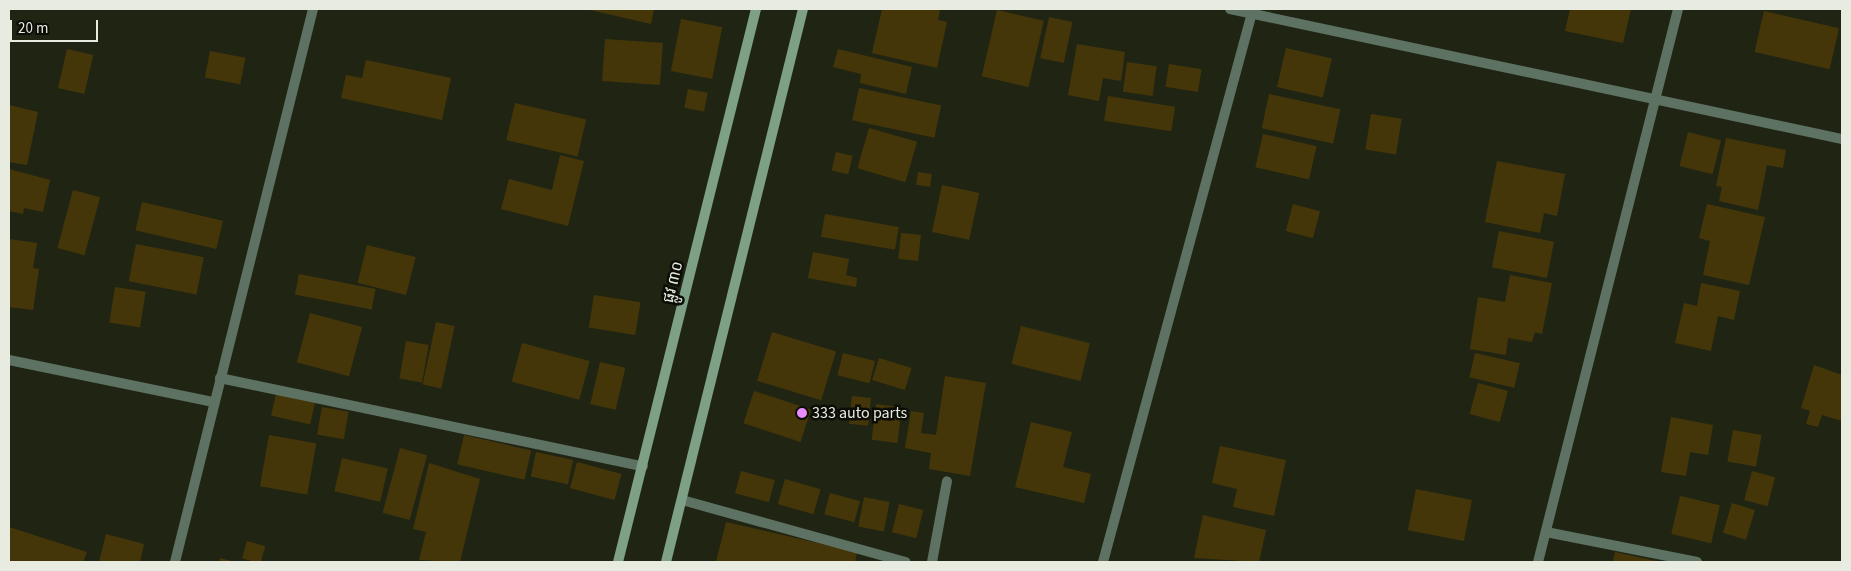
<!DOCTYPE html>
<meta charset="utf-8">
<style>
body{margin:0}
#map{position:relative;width:1851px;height:571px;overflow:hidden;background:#202513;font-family:"Source Sans 3","Noto Sans Khmer",sans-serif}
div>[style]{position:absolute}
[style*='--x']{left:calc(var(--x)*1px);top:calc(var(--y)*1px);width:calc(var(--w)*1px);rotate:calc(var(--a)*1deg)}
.building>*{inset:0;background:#453609;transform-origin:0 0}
.street>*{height:10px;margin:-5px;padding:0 5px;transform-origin:5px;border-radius:5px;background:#5d7263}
.secondary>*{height:10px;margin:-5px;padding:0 5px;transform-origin:5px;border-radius:5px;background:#7da087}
.dots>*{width:14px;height:14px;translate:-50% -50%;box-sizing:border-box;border:2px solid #0b0d06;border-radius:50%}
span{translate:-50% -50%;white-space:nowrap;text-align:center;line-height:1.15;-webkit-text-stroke:5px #0b0d06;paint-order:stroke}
.street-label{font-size:16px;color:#e8ece0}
.poi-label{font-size:16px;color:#e8ece0}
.left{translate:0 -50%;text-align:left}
.frame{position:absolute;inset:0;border:10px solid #e8ece0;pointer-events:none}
.scale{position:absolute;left:10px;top:20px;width:88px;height:22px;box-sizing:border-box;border:2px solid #e8ece0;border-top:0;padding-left:6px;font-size:15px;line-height:18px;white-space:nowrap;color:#e8ece0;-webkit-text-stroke:4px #0b0d06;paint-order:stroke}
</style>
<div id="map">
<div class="building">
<i style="clip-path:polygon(586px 9px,654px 9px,651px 24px)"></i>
<i style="clip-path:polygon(882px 9px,940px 10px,938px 20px,947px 22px,937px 68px,872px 53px)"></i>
<i style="clip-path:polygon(1570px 9px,1631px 9px,1623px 43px,1565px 31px)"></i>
<i style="left:997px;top:10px;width:48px;height:68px;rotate:13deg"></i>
<i style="left:1764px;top:11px;width:77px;height:42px;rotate:13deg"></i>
<i style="left:1049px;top:17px;width:24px;height:42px;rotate:12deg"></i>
<i style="left:681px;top:19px;width:42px;height:53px;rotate:11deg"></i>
<i style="left:605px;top:39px;width:58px;height:42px;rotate:4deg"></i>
<i style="clip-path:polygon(1077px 44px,1125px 52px,1121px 81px,1103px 78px,1099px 101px,1068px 95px)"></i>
<i style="left:1286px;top:48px;width:47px;height:40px;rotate:13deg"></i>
<i style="left:67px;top:49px;width:27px;height:40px;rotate:13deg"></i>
<i style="clip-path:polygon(838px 49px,912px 67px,906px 94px,860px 83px,861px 74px,833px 67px)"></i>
<i style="left:210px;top:51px;width:36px;height:27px;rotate:11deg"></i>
<i style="clip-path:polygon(366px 60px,451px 78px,442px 120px,341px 98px,346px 75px,362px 78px)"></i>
<i style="left:1127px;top:62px;width:30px;height:30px;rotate:8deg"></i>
<i style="left:1169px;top:64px;width:33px;height:23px;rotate:9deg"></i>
<i style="left:859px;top:88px;width:84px;height:33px;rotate:12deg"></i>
<i style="left:688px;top:89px;width:20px;height:19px;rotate:11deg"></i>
<i style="left:1269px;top:94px;width:73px;height:35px;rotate:12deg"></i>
<i style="left:1108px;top:96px;width:68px;height:25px;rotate:9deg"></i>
<i style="left:515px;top:103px;width:73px;height:38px;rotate:13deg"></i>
<i style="clip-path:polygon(9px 105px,38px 112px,27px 165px,9px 162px)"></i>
<i style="left:1371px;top:114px;width:31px;height:36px;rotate:9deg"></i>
<i style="left:869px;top:128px;width:50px;height:42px;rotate:16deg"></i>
<i style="left:1688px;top:132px;width:34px;height:35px;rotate:14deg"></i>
<i style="left:1263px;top:134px;width:55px;height:34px;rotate:13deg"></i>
<i style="clip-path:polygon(1726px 138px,1786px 150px,1783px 168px,1767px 165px,1758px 210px,1719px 201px,1722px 187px,1716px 186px)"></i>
<i style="left:836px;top:152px;width:17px;height:19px;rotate:13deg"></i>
<i style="clip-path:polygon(560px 155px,584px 161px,568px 226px,501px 209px,509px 179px,552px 190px)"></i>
<i style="clip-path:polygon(1497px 161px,1565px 174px,1557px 216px,1544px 213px,1540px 233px,1485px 222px)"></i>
<i style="clip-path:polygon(9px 169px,50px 180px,43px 212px,24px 208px,23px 214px,9px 211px)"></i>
<i style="left:918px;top:172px;width:14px;height:13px;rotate:8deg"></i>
<i style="left:942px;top:185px;width:38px;height:48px;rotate:12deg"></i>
<i style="left:73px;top:190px;width:28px;height:60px;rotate:15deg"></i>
<i style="left:142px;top:202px;width:83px;height:29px;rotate:13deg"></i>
<i style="left:1293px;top:204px;width:28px;height:28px;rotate:15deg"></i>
<i style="clip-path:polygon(1707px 204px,1765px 217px,1749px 285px,1703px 275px,1710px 241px,1699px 238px)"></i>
<i style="left:825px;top:214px;width:75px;height:23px;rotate:10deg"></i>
<i style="left:1499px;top:231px;width:56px;height:37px;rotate:11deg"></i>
<i style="left:901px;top:233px;width:20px;height:26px;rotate:6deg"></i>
<i style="clip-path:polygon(9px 239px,37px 243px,33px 268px,39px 269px,33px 310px,9px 307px)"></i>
<i style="left:136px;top:244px;width:69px;height:38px;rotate:11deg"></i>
<i style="left:367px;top:245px;width:50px;height:39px;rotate:14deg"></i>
<i style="clip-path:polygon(813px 252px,849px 259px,846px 275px,857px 278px,856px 287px,808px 278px)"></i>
<i style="left:299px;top:274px;width:78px;height:21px;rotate:11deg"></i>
<i style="clip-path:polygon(1510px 275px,1552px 283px,1542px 334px,1535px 332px,1532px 342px,1508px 338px,1506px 355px,1470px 349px,1478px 297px,1505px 302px)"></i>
<i style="clip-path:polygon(1701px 283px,1740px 291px,1734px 320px,1718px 316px,1711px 351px,1675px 343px,1684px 303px,1697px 306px)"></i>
<i style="left:115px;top:287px;width:31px;height:36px;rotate:9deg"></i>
<i style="left:594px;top:295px;width:47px;height:33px;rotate:9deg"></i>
<i style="left:310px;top:313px;width:54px;height:51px;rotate:15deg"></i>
<i style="left:436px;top:322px;width:19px;height:64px;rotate:12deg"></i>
<i style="left:1021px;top:326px;width:71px;height:39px;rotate:14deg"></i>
<i style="left:772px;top:332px;width:67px;height:51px;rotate:17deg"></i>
<i style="left:406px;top:341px;width:23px;height:38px;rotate:10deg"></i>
<i style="left:522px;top:343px;width:70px;height:40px;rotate:15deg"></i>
<i style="left:843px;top:353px;width:33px;height:23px;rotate:14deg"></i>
<i style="left:1475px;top:353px;width:46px;height:25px;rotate:13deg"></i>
<i style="left:879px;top:358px;width:34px;height:23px;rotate:17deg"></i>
<i style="left:600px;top:362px;width:26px;height:43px;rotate:13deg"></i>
<i style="clip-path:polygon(1814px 365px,1842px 375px,1842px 421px,1822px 415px,1818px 427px,1806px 424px,1810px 411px,1801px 408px)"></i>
<i style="clip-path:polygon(945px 376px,986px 383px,970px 476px,929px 469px,931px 453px,905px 448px,911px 411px,924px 413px,921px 433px,936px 435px)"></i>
<i style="left:1478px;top:383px;width:31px;height:32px;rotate:15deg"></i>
<i style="left:754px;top:391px;width:60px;height:34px;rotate:18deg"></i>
<i style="left:276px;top:394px;width:40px;height:22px;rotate:13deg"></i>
<i style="left:852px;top:396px;width:19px;height:28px;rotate:6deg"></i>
<i style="left:876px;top:404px;width:26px;height:36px;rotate:7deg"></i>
<i style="left:322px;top:407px;width:27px;height:28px;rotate:10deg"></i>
<i style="clip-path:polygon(1671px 417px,1713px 425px,1708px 455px,1690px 452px,1686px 476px,1661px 472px)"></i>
<i style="clip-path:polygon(1031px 422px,1072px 432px,1063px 467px,1091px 474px,1084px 503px,1015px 487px)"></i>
<i style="left:1733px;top:430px;width:29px;height:32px;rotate:10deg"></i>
<i style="left:269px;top:435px;width:48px;height:52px;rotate:10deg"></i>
<i style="left:464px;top:435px;width:69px;height:30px;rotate:13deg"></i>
<i style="clip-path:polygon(1220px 446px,1286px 460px,1274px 516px,1233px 507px,1237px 489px,1212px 483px)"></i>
<i style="left:400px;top:448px;width:28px;height:67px;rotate:15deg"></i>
<i style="left:536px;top:452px;width:38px;height:25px;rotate:12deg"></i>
<i style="left:342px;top:458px;width:47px;height:34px;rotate:13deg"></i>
<i style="left:577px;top:462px;width:46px;height:27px;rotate:15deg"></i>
<i style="clip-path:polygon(429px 463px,480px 479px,460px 562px,419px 560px,426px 532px,413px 529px)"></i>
<i style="left:741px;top:471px;width:35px;height:23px;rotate:15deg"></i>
<i style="left:1752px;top:471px;width:24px;height:30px;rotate:15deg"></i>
<i style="left:785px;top:479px;width:37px;height:26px;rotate:16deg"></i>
<i style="left:1416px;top:489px;width:57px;height:42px;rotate:11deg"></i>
<i style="left:830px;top:493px;width:31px;height:22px;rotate:15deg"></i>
<i style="left:1680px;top:496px;width:41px;height:39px;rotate:13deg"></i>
<i style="left:864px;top:497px;width:26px;height:30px;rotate:11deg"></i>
<i style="left:1732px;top:503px;width:24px;height:31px;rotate:17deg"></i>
<i style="left:899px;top:504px;width:25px;height:29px;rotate:14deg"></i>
<i style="clip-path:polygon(1203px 515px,1266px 530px,1259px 562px,1194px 558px)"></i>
<i style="clip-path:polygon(726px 522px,857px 552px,855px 562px,716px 562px)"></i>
<i style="clip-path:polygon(9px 527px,87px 552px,83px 562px,9px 562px)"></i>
<i style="clip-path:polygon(106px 534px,144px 544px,140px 562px,99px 562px)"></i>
<i style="left:247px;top:541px;width:19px;height:18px;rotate:16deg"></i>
<i style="clip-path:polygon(1615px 552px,1656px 561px,1656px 562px,1613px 562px)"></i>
<i style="clip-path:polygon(220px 558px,235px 562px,219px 562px)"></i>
</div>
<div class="street">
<i style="--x:1230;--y:9;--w:626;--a:11.99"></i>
<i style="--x:9;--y:360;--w:209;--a:11.6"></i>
<i style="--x:220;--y:378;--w:432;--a:11.8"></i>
<i style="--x:682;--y:500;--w:232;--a:15.5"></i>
<i style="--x:1546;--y:532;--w:154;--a:11.2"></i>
<i style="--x:175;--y:562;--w:570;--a:-75.99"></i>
<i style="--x:932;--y:562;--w:82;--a:-79.5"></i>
<i style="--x:1103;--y:562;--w:573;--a:-74.82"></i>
<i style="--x:1538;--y:562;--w:570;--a:-75.79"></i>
</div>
<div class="secondary">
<i style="--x:618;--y:562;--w:570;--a:-75.99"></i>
<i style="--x:666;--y:562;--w:570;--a:-76.09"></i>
</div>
<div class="dots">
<i style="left:802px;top:413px;background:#e98dfe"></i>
</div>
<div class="street-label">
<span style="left:673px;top:282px;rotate:-76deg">ផ្លូវ ៣០</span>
</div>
<div class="poi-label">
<span class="left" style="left:812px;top:413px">333 auto parts</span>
</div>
<div class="frame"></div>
<div class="scale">20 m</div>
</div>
